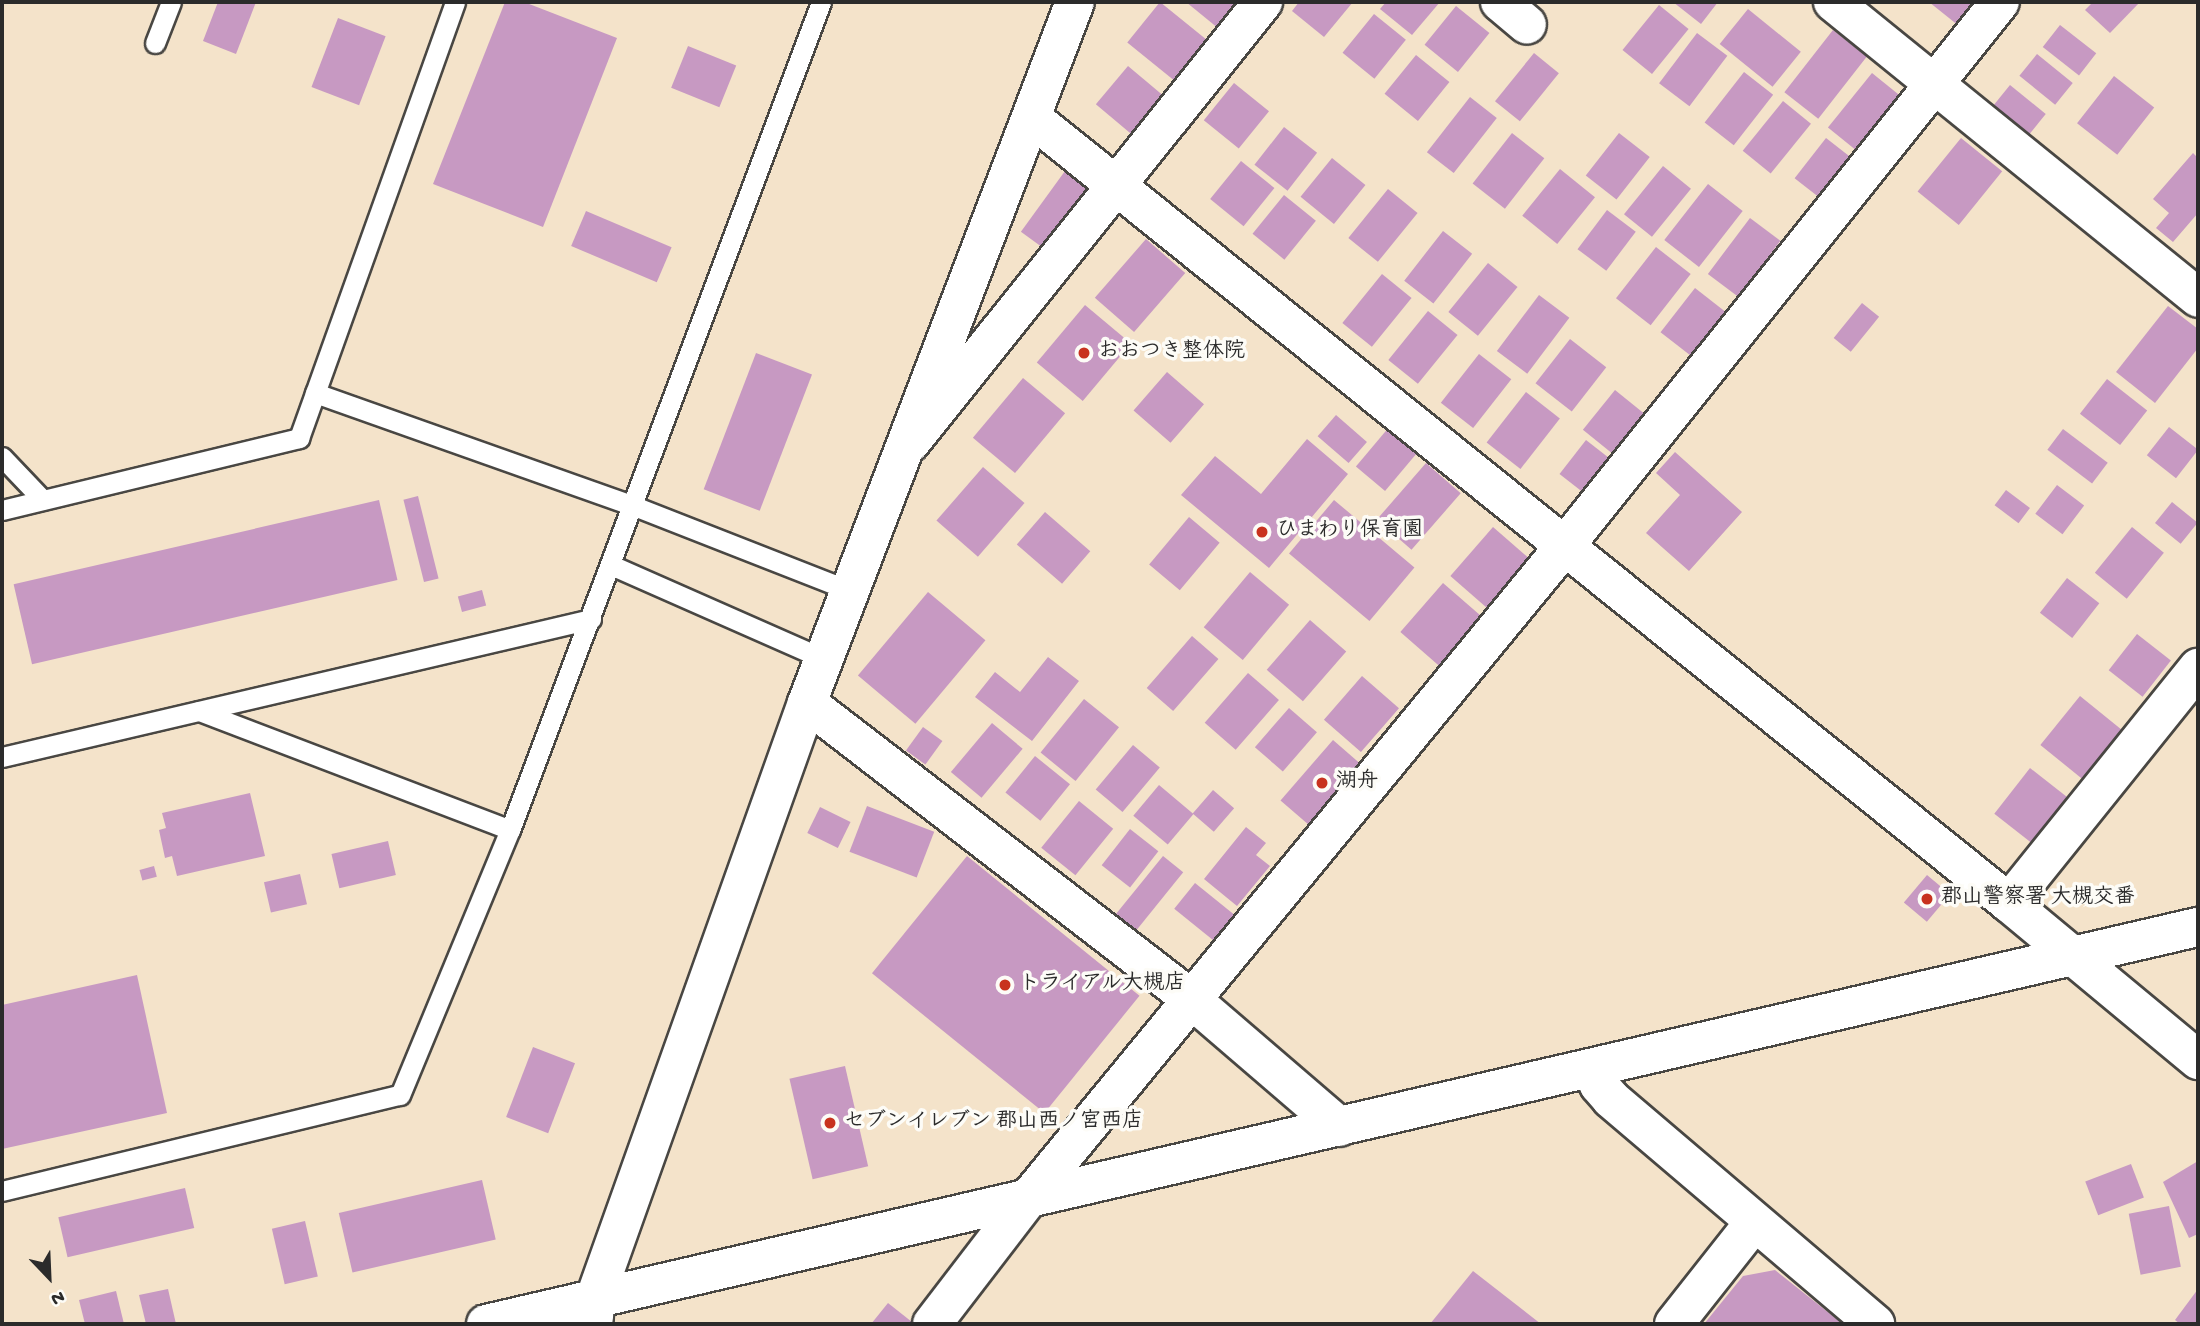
<!DOCTYPE html>
<meta charset="utf-8">
<style>
body{margin:0}
#map{position:relative;width:2200px;height:1326px;overflow:hidden;background:#f4e3ca;font-family:"Gochi Hand","Klee One",sans-serif}
div>[style]{position:absolute}
[style*='--x']{left:calc(var(--x)*1px);top:calc(var(--y)*1px);width:calc(var(--w)*1px);rotate:calc(var(--a)*1deg)}
.building>*{inset:0;background:#c799c2;transform-origin:0 0}
.roads{filter:drop-shadow(2px 0 #494743) drop-shadow(-2px 0 #494743) drop-shadow(0 2px #494743) drop-shadow(0 -2px #494743)}
.lane>*{height:19px;margin:-9.5px;padding:0 9.5px;transform-origin:9.5px;border-radius:9.5px;background:#fff}
.street>*{height:38px;margin:-19px;padding:0 19px;transform-origin:19px;border-radius:19px;background:#fff}
.secondary>*{height:38px;margin:-19px;padding:0 19px;transform-origin:19px;border-radius:19px;background:#fff}
.dots>*{width:19px;height:19px;translate:-50% -50%;box-sizing:border-box;border:4px solid #fdfcf7;border-radius:50%}
span{translate:-50% -50%;white-space:nowrap;text-align:center;line-height:1.15;-webkit-text-stroke:7px #fdfcf7;paint-order:stroke}
.poi-label{font-size:21px;color:#2b2b2b;font-weight:700}
.left{translate:0 -50%;text-align:left}
.frame{position:absolute;inset:0;border:4px solid #2b2b2b;pointer-events:none}
.north{position:absolute;left:14px;top:1242px;width:70px;height:70px;-webkit-text-stroke:5px #fdfcf7;paint-order:stroke;rotate:157deg;font-size:19px;font-weight:700;line-height:28px;text-align:center;color:#2b2b2b}
.north::after{content:'';display:block;margin:auto;width:24px;height:32px;background:#2b2b2b;clip-path:polygon(50% 0,100% 100%,50% 72%,0 100%)}
</style>
<div id="map">
<div class="building">
<i style="clip-path:polygon(218px 2px,256px 2px,236px 54px,203px 41px)"></i>
<i style="clip-path:polygon(505px 2px,524px 2px,617px 38px,543px 227px,433px 184px)"></i>
<i style="left:1160px;top:2px;width:60px;height:52px;rotate:39deg"></i>
<i style="clip-path:polygon(1186px 2px,1250px 2px,1224px 33px)"></i>
<i style="clip-path:polygon(1299px 2px,1353px 2px,1324px 37px,1292px 11px)"></i>
<i style="clip-path:polygon(1386px 2px,1440px 2px,1412px 35px,1380px 9px)"></i>
<i style="clip-path:polygon(1673px 2px,1718px 2px,1701px 24px)"></i>
<i style="clip-path:polygon(1929px 2px,1978px 2px,1959px 26px)"></i>
<i style="clip-path:polygon(2093px 2px,2140px 2px,2110px 33px,2085px 10px)"></i>
<i style="left:1659px;top:5px;width:38px;height:58px;rotate:39deg"></i>
<i style="left:1456px;top:6px;width:43px;height:50px;rotate:39deg"></i>
<i style="left:1748px;top:9px;width:68px;height:45px;rotate:39deg"></i>
<i style="left:1374px;top:14px;width:41px;height:50px;rotate:39deg"></i>
<i style="left:338px;top:18px;width:51px;height:74px;rotate:21deg"></i>
<i style="left:2060px;top:25px;width:46px;height:28px;rotate:38deg"></i>
<i style="left:1833px;top:30px;width:43px;height:79px;rotate:38deg"></i>
<i style="left:1697px;top:33px;width:38px;height:63px;rotate:37deg"></i>
<i style="left:688px;top:46px;width:52px;height:45px;rotate:22deg"></i>
<i style="left:1534px;top:53px;width:32px;height:62px;rotate:39deg"></i>
<i style="left:2037px;top:54px;width:46px;height:28px;rotate:39deg"></i>
<i style="left:1416px;top:55px;width:43px;height:50px;rotate:39deg"></i>
<i style="left:1128px;top:66px;width:47px;height:50px;rotate:40deg"></i>
<i style="left:1744px;top:72px;width:37px;height:64px;rotate:38deg"></i>
<i style="left:1872px;top:73px;width:41px;height:70px;rotate:39deg"></i>
<i style="left:2114px;top:76px;width:51px;height:60px;rotate:38deg"></i>
<i style="left:1234px;top:83px;width:45px;height:48px;rotate:39deg"></i>
<i style="left:2010px;top:85px;width:46px;height:28px;rotate:39deg"></i>
<i style="left:1470px;top:97px;width:34px;height:70px;rotate:38deg"></i>
<i style="left:1783px;top:101px;width:36px;height:64px;rotate:39deg"></i>
<i style="left:1284px;top:127px;width:42px;height:48px;rotate:38deg"></i>
<i style="left:1512px;top:133px;width:41px;height:64px;rotate:38deg"></i>
<i style="left:1619px;top:133px;width:39px;height:54px;rotate:38deg"></i>
<i style="left:1826px;top:138px;width:37px;height:51px;rotate:38deg"></i>
<i style="left:1961px;top:138px;width:53px;height:69px;rotate:39deg"></i>
<i style="clip-path:polygon(2193px 153px,2198px 158px,2198px 213px,2173px 242px,2156px 228px,2169px 213px,2153px 199px)"></i>
<i style="left:1332px;top:158px;width:43px;height:50px;rotate:39deg"></i>
<i style="left:1241px;top:161px;width:43px;height:49px;rotate:39deg"></i>
<i style="left:1663px;top:166px;width:36px;height:62px;rotate:39deg"></i>
<i style="left:1560px;top:169px;width:45px;height:60px;rotate:39deg"></i>
<i style="left:1065px;top:171px;width:31px;height:75px;rotate:36deg"></i>
<i style="left:1708px;top:184px;width:44px;height:71px;rotate:38deg"></i>
<i style="left:1388px;top:189px;width:38px;height:63px;rotate:39deg"></i>
<i style="left:1284px;top:195px;width:41px;height:50px;rotate:39deg"></i>
<i style="left:1607px;top:210px;width:36px;height:49px;rotate:37deg"></i>
<i style="left:586px;top:211px;width:93px;height:38px;rotate:23deg"></i>
<i style="left:1750px;top:218px;width:38px;height:70px;rotate:37deg"></i>
<i style="left:1443px;top:231px;width:37px;height:63px;rotate:38deg"></i>
<i style="left:1146px;top:239px;width:52px;height:78px;rotate:41deg"></i>
<i style="left:1656px;top:247px;width:44px;height:65px;rotate:38deg"></i>
<i style="left:1488px;top:263px;width:38px;height:63px;rotate:39deg"></i>
<i style="left:1382px;top:274px;width:38px;height:63px;rotate:39deg"></i>
<i style="left:1695px;top:288px;width:43px;height:56px;rotate:38deg"></i>
<i style="left:1539px;top:295px;width:38px;height:70px;rotate:37deg"></i>
<i style="left:1862px;top:303px;width:22px;height:45px;rotate:39deg"></i>
<i style="left:1085px;top:305px;width:60px;height:75px;rotate:40deg"></i>
<i style="clip-path:polygon(2168px 306px,2198px 329px,2198px 348px,2155px 403px,2116px 372px)"></i>
<i style="left:1428px;top:311px;width:38px;height:63px;rotate:39deg"></i>
<i style="left:1570px;top:339px;width:46px;height:56px;rotate:38deg"></i>
<i style="left:756px;top:353px;width:60px;height:146px;rotate:21deg"></i>
<i style="left:1479px;top:354px;width:41px;height:62px;rotate:38deg"></i>
<i style="left:1167px;top:372px;width:49px;height:51px;rotate:41deg"></i>
<i style="left:1023px;top:378px;width:55px;height:78px;rotate:40deg"></i>
<i style="left:2107px;top:379px;width:51px;height:44px;rotate:38deg"></i>
<i style="left:1615px;top:390px;width:43px;height:51px;rotate:39deg"></i>
<i style="left:1526px;top:392px;width:43px;height:64px;rotate:38deg"></i>
<i style="left:1336px;top:415px;width:41px;height:28px;rotate:41deg"></i>
<i style="left:1390px;top:426px;width:38px;height:53px;rotate:40deg"></i>
<i style="left:2169px;top:427px;width:37px;height:36px;rotate:38deg"></i>
<i style="left:2063px;top:429px;width:56px;height:26px;rotate:37deg"></i>
<i style="clip-path:polygon(1307px 439px,1348px 474px,1269px 568px,1181px 495px,1215px 456px,1261px 494px)"></i>
<i style="left:1586px;top:440px;width:39px;height:43px;rotate:38deg"></i>
<i style="clip-path:polygon(1675px 452px,1742px 512px,1689px 571px,1646px 533px,1680px 495px,1656px 473px)"></i>
<i style="left:1426px;top:463px;width:46px;height:75px;rotate:41deg"></i>
<i style="left:983px;top:467px;width:55px;height:71px;rotate:41deg"></i>
<i style="left:2057px;top:485px;width:34px;height:36px;rotate:37deg"></i>
<i style="left:2006px;top:490px;width:30px;height:19px;rotate:37deg"></i>
<i style="left:418px;top:496px;width:85px;height:15px;rotate:76deg"></i>
<i style="left:379px;top:500px;width:82px;height:375px;rotate:77deg"></i>
<i style="left:1334px;top:500px;width:105px;height:70px;rotate:40deg"></i>
<i style="left:2172px;top:502px;width:33px;height:27px;rotate:39deg"></i>
<i style="left:1045px;top:512px;width:60px;height:43px;rotate:41deg"></i>
<i style="left:1189px;top:517px;width:40px;height:62px;rotate:40deg"></i>
<i style="left:1493px;top:527px;width:52px;height:65px;rotate:41deg"></i>
<i style="left:2132px;top:527px;width:41px;height:59px;rotate:39deg"></i>
<i style="left:1250px;top:572px;width:51px;height:72px;rotate:40deg"></i>
<i style="left:2067px;top:578px;width:41px;height:44px;rotate:38deg"></i>
<i style="left:1443px;top:583px;width:55px;height:65px;rotate:41deg"></i>
<i style="left:482px;top:590px;width:16px;height:25px;rotate:75deg"></i>
<i style="left:928px;top:592px;width:75px;height:109px;rotate:40deg"></i>
<i style="left:1310px;top:620px;width:48px;height:66px;rotate:41deg"></i>
<i style="left:2137px;top:634px;width:43px;height:46px;rotate:38deg"></i>
<i style="left:1192px;top:636px;width:35px;height:69px;rotate:41deg"></i>
<i style="clip-path:polygon(1048px 657px,1079px 681px,1032px 741px,975px 697px,995px 672px,1020px 692px)"></i>
<i style="left:1248px;top:673px;width:41px;height:66px;rotate:41deg"></i>
<i style="left:1362px;top:676px;width:49px;height:58px;rotate:41deg"></i>
<i style="left:2080px;top:696px;width:56px;height:63px;rotate:39deg"></i>
<i style="left:1084px;top:699px;width:45px;height:69px;rotate:39deg"></i>
<i style="left:1289px;top:708px;width:37px;height:52px;rotate:41deg"></i>
<i style="left:992px;top:723px;width:40px;height:64px;rotate:40deg"></i>
<i style="left:923px;top:727px;width:24px;height:29px;rotate:36deg"></i>
<i style="left:1333px;top:740px;width:40px;height:80px;rotate:41deg"></i>
<i style="left:1133px;top:745px;width:35px;height:58px;rotate:40deg"></i>
<i style="left:1035px;top:756px;width:45px;height:47px;rotate:39deg"></i>
<i style="left:2030px;top:768px;width:47px;height:58px;rotate:38deg"></i>
<i style="left:1159px;top:785px;width:45px;height:40px;rotate:40deg"></i>
<i style="left:1213px;top:790px;width:28px;height:31px;rotate:41deg"></i>
<i style="clip-path:polygon(250px 793px,265px 856px,177px 876px,172px 856px,165px 858px,159px 830px,166px 828px,162px 813px)"></i>
<i style="left:1079px;top:801px;width:44px;height:60px;rotate:39deg"></i>
<i style="left:867px;top:806px;width:72px;height:49px;rotate:21deg"></i>
<i style="left:820px;top:807px;width:34px;height:29px;rotate:26deg"></i>
<i style="clip-path:polygon(1246px 827px,1266px 843px,1256px 855px,1270px 866px,1237px 906px,1204px 879px)"></i>
<i style="left:1130px;top:829px;width:36px;height:46px;rotate:38deg"></i>
<i style="left:388px;top:841px;width:35px;height:58px;rotate:77deg"></i>
<i style="left:967px;top:856px;width:222px;height:151px;rotate:39deg"></i>
<i style="left:1163px;top:856px;width:26px;height:76px;rotate:39deg"></i>
<i style="left:154px;top:866px;width:11px;height:15px;rotate:75deg"></i>
<i style="left:300px;top:874px;width:31px;height:37px;rotate:77deg"></i>
<i style="left:1927px;top:875px;width:30px;height:36px;rotate:40deg"></i>
<i style="left:1195px;top:883px;width:55px;height:33px;rotate:39deg"></i>
<i style="clip-path:polygon(137px 975px,167px 1113px,2px 1149px,2px 1005px)"></i>
<i style="left:533px;top:1047px;width:45px;height:75px;rotate:21deg"></i>
<i style="left:845px;top:1066px;width:103px;height:57px;rotate:77deg"></i>
<i style="clip-path:polygon(2198px 1161px,2198px 1234px,2189px 1238px,2163px 1182px)"></i>
<i style="left:2131px;top:1164px;width:36px;height:49px;rotate:69deg"></i>
<i style="left:482px;top:1180px;width:61px;height:147px;rotate:77deg"></i>
<i style="left:185px;top:1188px;width:41px;height:130px;rotate:77deg"></i>
<i style="left:2169px;top:1206px;width:62px;height:41px;rotate:79deg"></i>
<i style="left:305px;top:1221px;width:57px;height:34px;rotate:77deg"></i>
<i style="clip-path:polygon(1775px 1270px,1843px 1324px,1704px 1324px,1743px 1276px)"></i>
<i style="clip-path:polygon(1473px 1271px,1541px 1324px,1430px 1324px)"></i>
<i style="clip-path:polygon(168px 1289px,176px 1324px,146px 1324px,139px 1295px)"></i>
<i style="clip-path:polygon(2198px 1289px,2198px 1324px,2180px 1324px,2175px 1320px)"></i>
<i style="clip-path:polygon(116px 1291px,124px 1324px,85px 1324px,79px 1300px)"></i>
<i style="clip-path:polygon(888px 1303px,912px 1322px,911px 1324px,871px 1324px)"></i>
</div>
<div class="roads">
<div class="lane">
<i style="--x:155;--y:43;--w:44;--a:-68.7"></i>
<i style="--x:315;--y:393;--w:338;--a:19.5"></i>
<i style="--x:634;--y:506;--w:233;--a:21.4"></i>
<i style="--x:2;--y:457;--w:59;--a:46.4"></i>
<i style="--x:2;--y:510;--w:306;--a:-13.6"></i>
<i style="--x:299;--y:438;--w:463;--a:-70.3"></i>
<i style="--x:611;--y:565;--w:233;--a:23.8"></i>
<i style="--x:199;--y:711;--w:333;--a:20.9"></i>
<i style="--x:2;--y:757;--w:605;--a:-13.19"></i>
<i style="--x:2;--y:1191;--w:409;--a:-13.6"></i>
<i style="--x:400;--y:1095;--w:287;--a:-67.5"></i>
<i style="--x:510;--y:830;--w:884;--a:-69.41"></i>
</div>
<div class="street">
<i style="--x:1500;--y:2;--w:35;--a:40"></i>
<i style="--x:1833;--y:2;--w:470;--a:39"></i>
<i style="--x:1032;--y:118;--w:1253;--a:38.78"></i>
<i style="--x:2009;--y:903;--w:246;--a:39.7"></i>
<i style="--x:910;--y:443;--w:565;--a:-51.32"></i>
<i style="--x:807;--y:703;--w:485;--a:37.6"></i>
<i style="--x:1191;--y:999;--w:196;--a:40.7"></i>
<i style="--x:2009;--y:903;--w:302;--a:-51.2"></i>
<i style="--x:1592;--y:1068;--w:18;--a:68"></i>
<i style="--x:1599;--y:1085;--w:18;--a:49"></i>
<i style="--x:1611;--y:1099;--w:347;--a:40.4"></i>
<i style="--x:932;--y:1324;--w:163;--a:-52.5"></i>
<i style="--x:1031;--y:1195;--w:838;--a:-50.57"></i>
<i style="--x:1563;--y:548;--w:699;--a:-51.33"></i>
<i style="--x:1674;--y:1324;--w:127;--a:-51.7"></i>
</div>
<div class="secondary">
<i style="--x:594;--y:1317;--w:19;--a:-87"></i>
<i style="--x:595;--y:1298;--w:632;--a:-70.39"></i>
<i style="--x:807;--y:703;--w:750;--a:-69.08"></i>
<i style="--x:486;--y:1324;--w:1757;--a:-13.06"></i>
</div>
</div>
<div class="dots">
<i style="left:1084px;top:353px;background:#c8321e"></i>
<i style="left:1262px;top:532px;background:#c8321e"></i>
<i style="left:1322px;top:783px;background:#c8321e"></i>
<i style="left:1927px;top:899px;background:#c8321e"></i>
<i style="left:1005px;top:985px;background:#c8321e"></i>
<i style="left:830px;top:1123px;background:#c8321e"></i>
</div>
<div class="poi-label">
<span class="left" style="left:1098px;top:353px">おおつき整体院</span>
<span class="left" style="left:1276px;top:532px">ひまわり保育園</span>
<span class="left" style="left:1336px;top:783px">湖舟</span>
<span class="left" style="left:1941px;top:899px">郡山警察署 大槻交番</span>
<span class="left" style="left:1019px;top:985px">トライアル大槻店</span>
<span class="left" style="left:844px;top:1123px">セブンイレブン 郡山西ノ宮西店</span>
</div>
<div class="frame"></div>
<div class="north">N</div>
</div>
